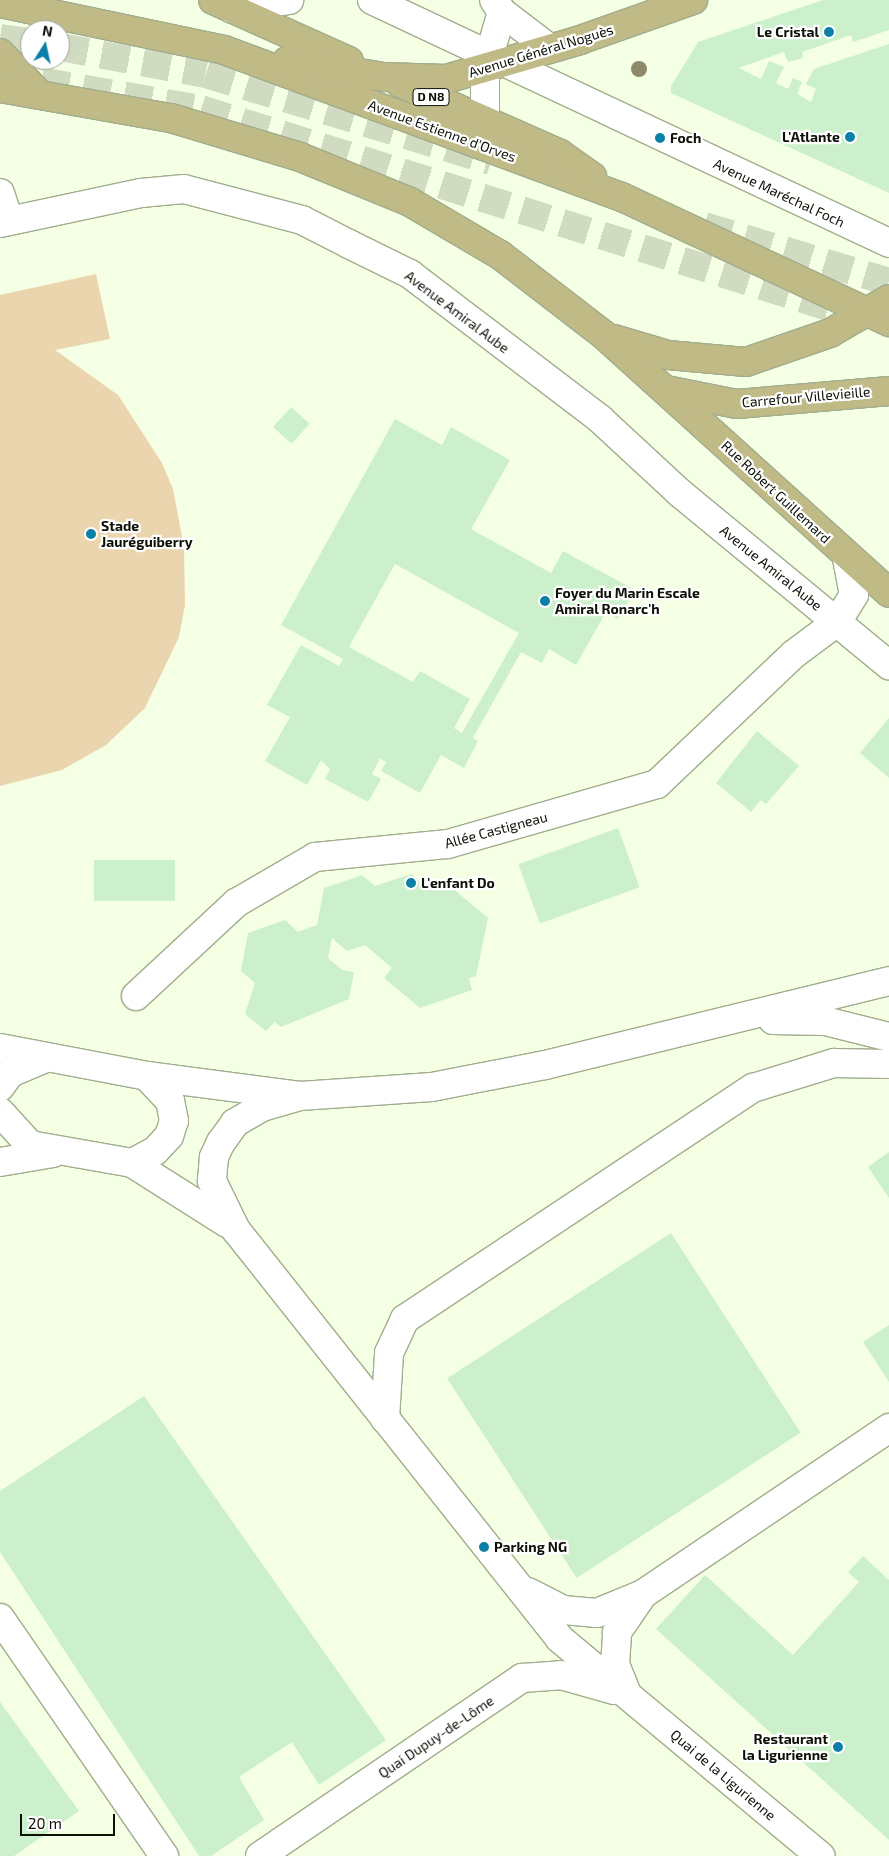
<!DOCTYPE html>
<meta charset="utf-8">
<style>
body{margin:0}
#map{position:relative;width:889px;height:1856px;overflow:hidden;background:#f4ffe3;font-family:"Exo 2",sans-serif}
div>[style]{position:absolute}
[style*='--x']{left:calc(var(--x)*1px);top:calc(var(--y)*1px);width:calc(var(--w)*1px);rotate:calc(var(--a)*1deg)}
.green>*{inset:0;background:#ead5af}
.building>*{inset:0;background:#cbf0cb;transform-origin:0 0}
.highway-tunnel>*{height:28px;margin-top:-14px;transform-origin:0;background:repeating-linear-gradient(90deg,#d1dbc2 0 28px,transparent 0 42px)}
.roads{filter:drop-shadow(1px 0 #a1ad8d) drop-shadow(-1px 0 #a1ad8d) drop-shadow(0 1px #a1ad8d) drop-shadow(0 -1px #a1ad8d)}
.minor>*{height:28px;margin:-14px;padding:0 14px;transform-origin:14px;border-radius:14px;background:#fff}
.major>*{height:28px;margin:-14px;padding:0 14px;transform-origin:14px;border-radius:14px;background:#c0ba87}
.trees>*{width:16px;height:16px;margin:-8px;border-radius:50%;background:#8e8969}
.dots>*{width:14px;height:14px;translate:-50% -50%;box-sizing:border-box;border:2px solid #fff;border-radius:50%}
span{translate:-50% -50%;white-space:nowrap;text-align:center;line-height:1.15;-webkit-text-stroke:4.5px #fff;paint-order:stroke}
.shield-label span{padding:1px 4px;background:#fff;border:1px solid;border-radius:4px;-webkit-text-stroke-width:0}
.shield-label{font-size:12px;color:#0c1005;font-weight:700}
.poi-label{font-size:14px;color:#0c1005;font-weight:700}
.right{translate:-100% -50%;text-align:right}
.left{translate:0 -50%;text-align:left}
.street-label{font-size:14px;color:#0c1005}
.north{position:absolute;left:20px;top:20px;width:50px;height:50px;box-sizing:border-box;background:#fff;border:1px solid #9e9f9b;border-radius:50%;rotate:10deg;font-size:14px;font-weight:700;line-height:20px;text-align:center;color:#0c1005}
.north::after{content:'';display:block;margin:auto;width:18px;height:22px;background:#0a80a6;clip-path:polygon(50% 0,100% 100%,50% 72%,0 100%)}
.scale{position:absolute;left:20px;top:1814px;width:95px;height:22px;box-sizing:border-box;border:2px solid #0c1005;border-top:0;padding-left:6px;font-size:15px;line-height:18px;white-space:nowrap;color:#0c1005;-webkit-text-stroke:4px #fff;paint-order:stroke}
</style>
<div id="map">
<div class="green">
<i style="clip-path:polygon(96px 274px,110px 339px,55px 350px,118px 395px,162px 463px,173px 489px,184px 547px,185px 605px,179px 637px,145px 708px,106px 745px,62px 770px,0 786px,0 295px)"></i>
</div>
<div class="building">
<i style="clip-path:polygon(823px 0,889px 0,889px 30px,853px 42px,851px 35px,802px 52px,803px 58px,788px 62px,784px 52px,739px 68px,761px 79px,769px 61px,784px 67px,776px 83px,788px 89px,793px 78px,802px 82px,797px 94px,811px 102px,816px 89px,806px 84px,814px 69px,889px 44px,889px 193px,671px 93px,671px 86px,698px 42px)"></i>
<i style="left:291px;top:407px;width:25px;height:27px;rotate:42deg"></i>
<i style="clip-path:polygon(evenodd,395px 419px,442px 445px,451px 427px,510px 460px,471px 529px,551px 573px,563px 551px,635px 590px,618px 619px,606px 612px,576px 665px,549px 649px,542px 663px,521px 652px,473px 738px,478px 741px,464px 768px,441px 755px,420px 793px,381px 771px,386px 762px,380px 758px,372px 774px,381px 779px,368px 802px,325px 779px,330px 769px,321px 760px,307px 785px,265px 761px,290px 717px,267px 705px,301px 645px,339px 666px,343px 659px,281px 625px,395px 419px,395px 564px,519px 633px,462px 733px,454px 728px,470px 699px,420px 671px,413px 682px,349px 647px,395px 564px)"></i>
<i style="clip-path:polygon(889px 718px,889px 778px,860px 753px)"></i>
<i style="clip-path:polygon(757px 731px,799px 766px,766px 804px,761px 800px,751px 812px,716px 783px)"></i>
<i style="left:618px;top:828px;width:63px;height:106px;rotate:70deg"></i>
<i style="left:94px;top:860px;width:81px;height:41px"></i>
<i style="clip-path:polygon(411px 874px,427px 887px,444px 881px,488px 918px,476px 976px,469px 978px,472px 990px,420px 1008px,384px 978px,392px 968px,365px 945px,347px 951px,332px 938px,328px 958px,342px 970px,354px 972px,349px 999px,281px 1027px,275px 1022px,266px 1031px,245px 1014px,255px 983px,241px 971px,248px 933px,285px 920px,298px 932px,317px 925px,324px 888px,362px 875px,375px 886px)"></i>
<i style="clip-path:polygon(889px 1152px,889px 1198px,868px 1167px)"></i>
<i style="left:671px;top:1233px;width:238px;height:267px;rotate:57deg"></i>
<i style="clip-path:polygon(889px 1325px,889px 1382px,863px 1342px)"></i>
<i style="clip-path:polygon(144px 1396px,386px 1740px,319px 1785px,292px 1742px,239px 1777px,264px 1820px,211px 1856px,199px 1856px,0 1552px,0 1491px)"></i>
<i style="clip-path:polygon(863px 1556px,889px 1580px,889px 1840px,656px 1629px,705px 1575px,793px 1655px,859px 1582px,848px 1572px)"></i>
<i style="clip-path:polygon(0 1702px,79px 1811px,14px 1856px,0 1856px)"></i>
</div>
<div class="highway-tunnel">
<i style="--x:0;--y:38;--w:30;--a:8"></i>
<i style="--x:60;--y:47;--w:148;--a:10.5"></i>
<i style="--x:206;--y:74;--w:298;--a:17"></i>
<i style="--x:0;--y:74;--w:204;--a:9.9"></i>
<i style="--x:201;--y:109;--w:685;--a:17.51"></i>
<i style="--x:704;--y:226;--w:193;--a:16.8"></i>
</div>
<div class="roads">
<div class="minor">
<i style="--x:372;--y:0;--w:571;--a:25.17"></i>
<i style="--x:232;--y:9;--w:58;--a:-9"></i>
<i style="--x:502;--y:12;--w:59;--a:37.5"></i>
<i style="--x:485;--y:120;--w:50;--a:-90"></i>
<i style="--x:485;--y:70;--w:60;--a:-73.7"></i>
<i style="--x:502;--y:12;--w:14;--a:-124"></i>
<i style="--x:0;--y:193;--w:29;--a:72"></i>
<i style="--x:0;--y:223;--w:144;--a:-12"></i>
<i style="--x:141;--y:193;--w:43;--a:-5.3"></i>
<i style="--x:184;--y:189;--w:122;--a:14.7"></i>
<i style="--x:302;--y:220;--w:53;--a:27.1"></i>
<i style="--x:349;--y:244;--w:68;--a:26.2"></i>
<i style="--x:410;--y:274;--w:239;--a:37.3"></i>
<i style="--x:600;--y:419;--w:109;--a:42.8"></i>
<i style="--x:680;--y:493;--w:271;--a:39.5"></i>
<i style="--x:136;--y:996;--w:137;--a:-42.9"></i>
<i style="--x:236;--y:903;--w:91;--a:-30.2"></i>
<i style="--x:315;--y:857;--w:134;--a:-5.6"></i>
<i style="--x:448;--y:844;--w:217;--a:-16"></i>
<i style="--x:657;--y:784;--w:189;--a:-43.5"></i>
<i style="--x:794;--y:654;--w:54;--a:-36.7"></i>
<i style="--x:837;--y:622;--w:32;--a:-58"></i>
<i style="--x:854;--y:595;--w:38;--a:-101"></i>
<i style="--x:773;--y:1020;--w:52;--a:1.1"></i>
<i style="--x:825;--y:1021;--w:66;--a:14"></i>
<i style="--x:0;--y:1048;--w:150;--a:10.8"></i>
<i style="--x:147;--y:1076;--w:154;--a:7.4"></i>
<i style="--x:300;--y:1096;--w:132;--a:-3.9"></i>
<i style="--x:432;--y:1087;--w:115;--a:-11"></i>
<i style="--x:545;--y:1065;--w:354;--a:-13.7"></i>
<i style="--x:0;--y:1087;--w:17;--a:-54"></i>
<i style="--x:10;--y:1073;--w:39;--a:-23"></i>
<i style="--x:300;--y:1096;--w:37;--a:164"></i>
<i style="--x:264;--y:1106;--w:34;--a:150"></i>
<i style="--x:235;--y:1123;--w:24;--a:126"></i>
<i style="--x:221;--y:1142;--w:17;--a:115"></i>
<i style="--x:214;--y:1157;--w:24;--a:95"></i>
<i style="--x:212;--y:1181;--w:55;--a:63.9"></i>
<i style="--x:236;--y:1230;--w:522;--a:51.61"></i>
<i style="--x:560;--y:1639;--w:339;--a:39.8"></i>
<i style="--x:0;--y:1112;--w:45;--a:47.7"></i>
<i style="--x:30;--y:1145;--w:104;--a:10"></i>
<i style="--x:132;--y:1163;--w:112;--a:32.3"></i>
<i style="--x:0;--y:1162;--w:54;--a:-9.6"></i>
<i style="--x:132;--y:1163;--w:26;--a:-28"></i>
<i style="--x:155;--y:1151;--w:21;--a:-47"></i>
<i style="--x:169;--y:1136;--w:16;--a:-72"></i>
<i style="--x:174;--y:1121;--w:20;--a:-101"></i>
<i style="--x:170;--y:1101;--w:34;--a:-133"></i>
<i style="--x:385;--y:1419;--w:66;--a:-86.5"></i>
<i style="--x:389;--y:1353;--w:38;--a:-65"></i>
<i style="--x:405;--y:1319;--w:418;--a:-33.6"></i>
<i style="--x:753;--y:1088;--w:85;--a:-17.2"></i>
<i style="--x:834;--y:1063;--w:55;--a:1"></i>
<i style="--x:528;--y:1592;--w:39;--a:27"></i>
<i style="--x:563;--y:1610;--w:34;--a:5"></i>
<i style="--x:597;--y:1613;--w:50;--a:-22.4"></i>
<i style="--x:643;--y:1594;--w:297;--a:-34"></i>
<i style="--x:0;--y:1618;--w:289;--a:55.4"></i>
<i style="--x:627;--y:1694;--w:32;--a:-112"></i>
<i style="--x:615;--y:1664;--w:32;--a:-86"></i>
<i style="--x:617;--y:1632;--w:46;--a:-55.6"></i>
<i style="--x:260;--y:1856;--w:317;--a:-34.2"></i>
<i style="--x:522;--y:1678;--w:39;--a:-4"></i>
<i style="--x:561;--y:1675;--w:55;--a:15.8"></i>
</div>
<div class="major">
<i style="--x:213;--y:0;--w:149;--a:24.2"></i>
<i style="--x:0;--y:3;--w:229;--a:11.8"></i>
<i style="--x:224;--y:50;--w:424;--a:20.3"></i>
<i style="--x:622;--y:197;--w:295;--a:25.1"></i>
<i style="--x:0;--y:53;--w:58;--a:46.4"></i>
<i style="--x:287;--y:61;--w:98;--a:9.4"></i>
<i style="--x:384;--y:77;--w:62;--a:1.8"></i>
<i style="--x:446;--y:79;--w:140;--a:-16.2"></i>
<i style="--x:580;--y:40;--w:120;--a:-19.5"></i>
<i style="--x:400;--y:83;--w:175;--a:23.9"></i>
<i style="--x:560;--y:154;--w:39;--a:35"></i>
<i style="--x:0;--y:88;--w:174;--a:10"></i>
<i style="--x:171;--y:118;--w:135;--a:16.8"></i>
<i style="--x:300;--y:157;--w:119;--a:22.2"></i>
<i style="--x:410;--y:202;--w:104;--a:30.5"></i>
<i style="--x:500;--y:255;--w:133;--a:37.6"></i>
<i style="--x:605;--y:336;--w:383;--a:42.1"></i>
<i style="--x:614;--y:339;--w:56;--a:16.5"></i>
<i style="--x:668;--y:355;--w:78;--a:5.1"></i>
<i style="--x:746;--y:362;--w:89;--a:-19"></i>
<i style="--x:830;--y:333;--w:68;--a:-30"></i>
<i style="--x:666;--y:390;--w:72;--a:11.2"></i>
<i style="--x:737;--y:404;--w:153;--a:-4.9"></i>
</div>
</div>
<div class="trees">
<i style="left:639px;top:69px"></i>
</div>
<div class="dots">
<i style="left:829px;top:32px;background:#0a80a6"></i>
<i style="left:850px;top:137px;background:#0a80a6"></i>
<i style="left:660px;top:138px;background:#0a80a6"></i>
<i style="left:91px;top:534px;background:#0a80a6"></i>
<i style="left:545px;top:601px;background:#0a80a6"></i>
<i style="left:411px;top:883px;background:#0a80a6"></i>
<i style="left:484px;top:1547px;background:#0a80a6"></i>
<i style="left:838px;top:1747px;background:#0a80a6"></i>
</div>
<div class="shield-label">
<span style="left:431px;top:97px">D N8</span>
</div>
<div class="poi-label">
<span class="right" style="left:819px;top:32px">Le Cristal</span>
<span class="right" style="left:840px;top:137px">L'Atlante</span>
<span class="left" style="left:670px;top:138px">Foch</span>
<span class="left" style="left:101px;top:534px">Stade<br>Jauréguiberry</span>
<span class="left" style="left:555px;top:601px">Foyer du Marin Escale<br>Amiral Ronarc'h</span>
<span class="left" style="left:421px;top:883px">L'enfant Do</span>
<span class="left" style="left:494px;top:1547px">Parking NG</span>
<span class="right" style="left:828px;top:1747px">Restaurant<br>la Ligurienne</span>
</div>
<div class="street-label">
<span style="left:541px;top:51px;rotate:-17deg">Avenue Général Noguès</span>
<span style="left:442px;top:131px;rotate:20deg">Avenue Estienne d'Orves</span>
<span style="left:779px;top:193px;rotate:25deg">Avenue Maréchal Foch</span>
<span style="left:457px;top:312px;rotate:37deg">Avenue Amiral Aube</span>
<span style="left:806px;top:397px;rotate:-5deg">Carrefour Villevieille</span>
<span style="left:776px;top:492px;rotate:43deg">Rue Robert Guillemard</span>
<span style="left:771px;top:568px;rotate:39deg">Avenue Amiral Aube</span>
<span style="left:496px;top:830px;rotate:-15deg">Allée Castigneau</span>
<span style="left:436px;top:1737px;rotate:-34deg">Quai Dupuy-de-Lôme</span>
<span style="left:723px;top:1775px;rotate:40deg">Quai de la Ligurienne</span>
</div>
<div class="north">N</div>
<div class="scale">20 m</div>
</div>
